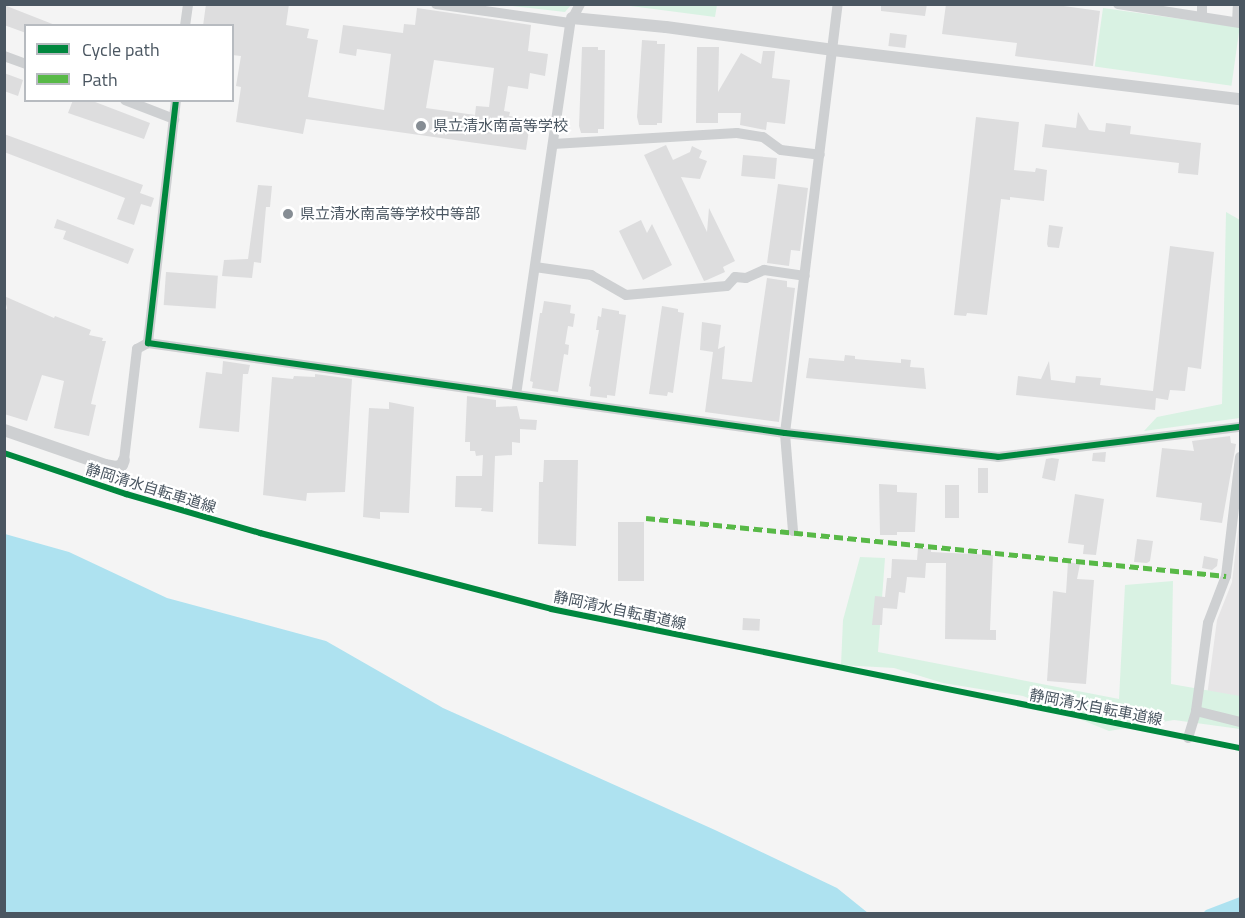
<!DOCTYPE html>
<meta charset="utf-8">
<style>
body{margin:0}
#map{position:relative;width:1245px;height:918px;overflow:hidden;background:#f4f4f4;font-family:"Titillium Web","Noto Sans JP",sans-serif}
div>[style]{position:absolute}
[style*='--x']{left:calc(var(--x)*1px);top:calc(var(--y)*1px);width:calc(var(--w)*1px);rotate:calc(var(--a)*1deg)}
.education>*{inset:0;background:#e6e5e6}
.green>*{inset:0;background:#d9f2e3;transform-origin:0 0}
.water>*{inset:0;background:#aee2f0}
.building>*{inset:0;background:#ddddde;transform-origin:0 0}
.minor>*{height:10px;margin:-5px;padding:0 5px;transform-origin:5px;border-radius:5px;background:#ced0d2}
.tertiary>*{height:12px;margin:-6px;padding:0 6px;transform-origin:6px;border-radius:6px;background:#ced0d2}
.quiet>*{height:4.5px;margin-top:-2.25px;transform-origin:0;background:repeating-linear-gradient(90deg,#58b947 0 9px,transparent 0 13.5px)}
.cycleway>*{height:6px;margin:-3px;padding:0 3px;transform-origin:3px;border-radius:3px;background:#00873e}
.dots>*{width:16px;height:16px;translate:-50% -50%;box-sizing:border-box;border:3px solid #fff;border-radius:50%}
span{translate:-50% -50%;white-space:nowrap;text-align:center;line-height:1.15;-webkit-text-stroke:4.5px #fff;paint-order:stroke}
.poi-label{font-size:15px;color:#4a5661}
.left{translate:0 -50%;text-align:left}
.street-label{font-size:15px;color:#4a5661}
.frame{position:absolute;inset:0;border:6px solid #4a5661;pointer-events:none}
.legend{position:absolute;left:24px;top:24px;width:210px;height:78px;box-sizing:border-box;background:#fff;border:2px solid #b7bbc0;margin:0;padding:8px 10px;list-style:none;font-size:18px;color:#4a5661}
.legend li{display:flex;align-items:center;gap:12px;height:30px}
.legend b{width:30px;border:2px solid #b7bbc0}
</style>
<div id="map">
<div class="education">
<i style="clip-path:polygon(1240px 515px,1240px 710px,1207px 696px,1217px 620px,1232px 582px)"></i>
</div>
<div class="green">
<i style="clip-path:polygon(503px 5px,571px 5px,565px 12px)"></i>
<i style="clip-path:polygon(623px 5px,623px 4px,717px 5px,715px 17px)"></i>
<i style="left:1103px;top:8px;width:138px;height:59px;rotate:8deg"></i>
<i style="clip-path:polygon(1226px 212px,1240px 220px,1240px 418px,1144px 431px,1157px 417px,1222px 404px)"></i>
<i style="clip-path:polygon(860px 557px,885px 558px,878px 652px,1119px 699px,1125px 585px,1173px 581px,1171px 684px,1240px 696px,1240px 729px,1174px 720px,1109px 731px,1023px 696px,943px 683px,894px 668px,841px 665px,843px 620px)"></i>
</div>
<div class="water">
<i style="clip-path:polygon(5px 534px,69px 552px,167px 598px,326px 641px,443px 708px,715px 830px,837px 888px,868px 913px,5px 913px)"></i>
<i style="clip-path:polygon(1240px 897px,1240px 913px,1203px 913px,1206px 910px)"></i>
</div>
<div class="building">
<i style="clip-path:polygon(evenodd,206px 4px,289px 4px,286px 25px,309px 29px,307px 38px,318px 40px,308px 97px,384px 110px,391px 54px,357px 49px,356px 56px,339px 53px,343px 25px,403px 33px,404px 24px,415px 25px,417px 8px,531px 25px,528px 51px,548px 54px,545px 76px,530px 73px,528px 89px,508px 86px,504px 111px,510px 112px,509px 116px,523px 118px,521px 129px,529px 130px,526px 150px,306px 119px,303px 134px,236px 122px,241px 87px,236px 86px,241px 56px,232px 55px,232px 26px,203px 26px,206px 4px,434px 60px,494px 68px,489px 107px,476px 106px,475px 115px,426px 108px,434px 60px)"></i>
<i style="clip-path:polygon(881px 4px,927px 4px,925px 16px,881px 11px)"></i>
<i style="clip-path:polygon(946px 4px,1049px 4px,1100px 11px,1093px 66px,1015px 56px,1017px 43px,942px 34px)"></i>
<i style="clip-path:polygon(4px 5px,55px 25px,55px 26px,26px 26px,26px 33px,4px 25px)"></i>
<i style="left:890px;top:33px;width:17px;height:13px;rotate:7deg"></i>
<i style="clip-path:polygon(642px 40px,657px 41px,657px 44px,665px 44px,662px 123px,657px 123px,657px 125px,639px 125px,637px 117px)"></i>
<i style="clip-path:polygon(582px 47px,598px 47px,598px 50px,605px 50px,604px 129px,598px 129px,598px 133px,581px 133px,579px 126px)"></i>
<i style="clip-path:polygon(697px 47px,719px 47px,718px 92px,741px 53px,761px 64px,763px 51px,775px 51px,772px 78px,790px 80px,785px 124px,767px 122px,766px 130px,755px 128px,740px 125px,741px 113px,718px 113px,718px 123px,696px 123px)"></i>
<i style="clip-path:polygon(4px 73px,23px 80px,18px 96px,4px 91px)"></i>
<i style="clip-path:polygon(73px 100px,90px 100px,150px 123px,144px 139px,68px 113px)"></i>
<i style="clip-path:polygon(1078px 112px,1089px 130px,1105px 132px,1106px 123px,1131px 126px,1130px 134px,1201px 143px,1198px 175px,1178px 173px,1179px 163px,1042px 147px,1045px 124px,1076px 128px)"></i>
<i style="clip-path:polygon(976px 117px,1019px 122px,1014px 170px,1035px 172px,1036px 168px,1047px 170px,1044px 201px,1010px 197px,1010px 200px,1001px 199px,987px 315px,967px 313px,966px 316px,954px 315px)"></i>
<i style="clip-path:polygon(4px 134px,143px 185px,140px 193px,154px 198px,151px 207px,141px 204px,134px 225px,117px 219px,125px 198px,4px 152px)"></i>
<i style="clip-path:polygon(666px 145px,673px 160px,690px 152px,692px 146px,702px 151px,699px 158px,707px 161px,700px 179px,681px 177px,707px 232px,709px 208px,735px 261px,723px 267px,725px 272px,707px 280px,704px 281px,644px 155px)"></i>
<i style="left:743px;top:155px;width:34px;height:21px;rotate:5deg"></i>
<i style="clip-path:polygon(778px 184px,808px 188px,800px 251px,791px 250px,789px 266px,767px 263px)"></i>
<i style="clip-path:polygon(258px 185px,272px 186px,270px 207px,266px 207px,261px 263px,254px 262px,252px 278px,222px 276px,224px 260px,248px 259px)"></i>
<i style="clip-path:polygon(57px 219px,134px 249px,128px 264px,63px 239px,66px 231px,54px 228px)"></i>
<i style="clip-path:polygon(641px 220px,647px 233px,652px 224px,672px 265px,643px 280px,619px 231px)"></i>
<i style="clip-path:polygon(1049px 225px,1063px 227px,1059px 248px,1048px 247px,1047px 244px)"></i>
<i style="clip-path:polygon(1170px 246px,1214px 252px,1201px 369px,1188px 367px,1185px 391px,1170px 390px,1168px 400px,1156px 398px,1155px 410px,1016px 395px,1018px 376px,1041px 379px,1049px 361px,1051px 380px,1075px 383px,1076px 376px,1101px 378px,1100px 385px,1153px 391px)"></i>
<i style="left:166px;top:272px;width:52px;height:33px;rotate:4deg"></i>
<i style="clip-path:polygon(767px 278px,787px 281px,787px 287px,795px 288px,779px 422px,705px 412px,713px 352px,700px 350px,702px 322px,721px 325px,718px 349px,725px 346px,722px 379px,752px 382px)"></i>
<i style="clip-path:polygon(4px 296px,54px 318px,55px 316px,91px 330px,89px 335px,103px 338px,102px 341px,106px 341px,91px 404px,96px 405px,89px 436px,54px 428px,64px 381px,42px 375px,27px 421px,4px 414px,4px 315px,7px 308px)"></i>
<i style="clip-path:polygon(544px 301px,571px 305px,570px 313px,575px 314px,573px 327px,568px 326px,565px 344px,569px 345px,568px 355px,564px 354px,558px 392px,532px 388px,533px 382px,530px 381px,540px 313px,542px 313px)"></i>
<i style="clip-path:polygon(662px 306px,678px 309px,678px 312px,684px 313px,673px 393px,668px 392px,667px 396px,649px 394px)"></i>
<i style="clip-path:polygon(602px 308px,619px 311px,619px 314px,626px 315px,615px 396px,607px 395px,607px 398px,590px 396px,591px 387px,589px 386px,599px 330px,596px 330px,598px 316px,601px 317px)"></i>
<i style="clip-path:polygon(845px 355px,855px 356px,855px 359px,901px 363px,901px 359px,911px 360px,910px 367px,924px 368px,926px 389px,806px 378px,809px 358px,844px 361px)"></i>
<i style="clip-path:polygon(223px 361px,250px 365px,248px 374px,243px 374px,239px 432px,199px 428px,206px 372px,222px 374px)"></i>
<i style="clip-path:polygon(315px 374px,352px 379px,345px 492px,307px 493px,306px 501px,263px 495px,272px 377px,293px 379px,294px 376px,315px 377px)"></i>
<i style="clip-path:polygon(467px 396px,496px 400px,496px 407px,517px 406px,520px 419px,537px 420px,536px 430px,520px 429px,520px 443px,512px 442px,512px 455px,495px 456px,493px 512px,481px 511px,482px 508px,455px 507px,456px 476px,482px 476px,483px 455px,476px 456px,475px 451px,470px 451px,470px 442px,465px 442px)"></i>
<i style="clip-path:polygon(389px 402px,414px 407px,409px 513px,380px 512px,380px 519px,363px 517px,369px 408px,389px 409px)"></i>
<i style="clip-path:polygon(1230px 436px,1231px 443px,1236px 444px,1222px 523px,1200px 520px,1202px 503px,1156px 497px,1162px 448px,1194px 451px,1192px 441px)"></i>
<i style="clip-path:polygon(1106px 452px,1105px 462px,1092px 461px,1093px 453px)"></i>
<i style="clip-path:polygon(1052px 458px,1059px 459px,1055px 481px,1042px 478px,1046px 459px)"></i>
<i style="clip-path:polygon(544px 460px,578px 460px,576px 546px,538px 544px,539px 482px,543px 482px)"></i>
<i style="left:978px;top:468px;width:10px;height:25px"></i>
<i style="clip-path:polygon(879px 484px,897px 485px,897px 492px,917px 493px,915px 532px,897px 532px,897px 535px,880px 535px)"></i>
<i style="left:945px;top:485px;width:14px;height:33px"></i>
<i style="clip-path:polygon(1075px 494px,1104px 499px,1096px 555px,1083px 554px,1084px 545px,1068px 543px)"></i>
<i style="left:618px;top:522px;width:26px;height:59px"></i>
<i style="clip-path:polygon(1137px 539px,1153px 541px,1150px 561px,1147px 563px,1134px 562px)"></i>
<i style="clip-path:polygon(918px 548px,931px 549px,931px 552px,993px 555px,990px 630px,996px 630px,996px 640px,945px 639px,946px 563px,926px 563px,925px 578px,907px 577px,905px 593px,899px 592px,897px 609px,883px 608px,882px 625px,872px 625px,875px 596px,885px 597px,887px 578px,891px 578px,892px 559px,917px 560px)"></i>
<i style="clip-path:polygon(1204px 556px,1218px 559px,1217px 566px,1212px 570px,1202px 568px)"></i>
<i style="clip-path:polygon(1068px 562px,1080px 564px,1077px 579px,1094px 580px,1086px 684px,1047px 681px,1053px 591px,1066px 593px)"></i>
<i style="left:743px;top:618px;width:17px;height:12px;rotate:3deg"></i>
</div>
<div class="minor">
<i style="--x:436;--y:4;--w:135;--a:8.1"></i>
<i style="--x:1118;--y:4;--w:123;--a:8.9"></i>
<i style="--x:1202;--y:17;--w:13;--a:-90"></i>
<i style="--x:1237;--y:22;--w:18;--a:-87"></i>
<i style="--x:185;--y:26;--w:22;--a:-82"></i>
<i style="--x:4;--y:56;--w:23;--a:20"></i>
<i style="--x:125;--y:100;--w:53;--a:21.2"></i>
<i style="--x:176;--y:100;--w:245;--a:96.6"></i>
<i style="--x:148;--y:343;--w:643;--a:8.04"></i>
<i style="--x:785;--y:433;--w:214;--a:6.4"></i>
<i style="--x:998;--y:457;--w:244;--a:-7.1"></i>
<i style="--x:553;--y:144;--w:184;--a:-3.4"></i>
<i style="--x:737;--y:133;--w:26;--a:9"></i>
<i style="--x:763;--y:137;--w:22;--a:36"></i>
<i style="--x:781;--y:150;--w:39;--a:7"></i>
<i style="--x:535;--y:267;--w:57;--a:8.1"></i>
<i style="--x:591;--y:275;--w:40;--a:29.7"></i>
<i style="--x:626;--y:295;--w:101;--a:-5.1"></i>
<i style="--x:727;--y:286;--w:12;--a:-48"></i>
<i style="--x:735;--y:277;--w:11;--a:5"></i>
<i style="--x:746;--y:278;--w:20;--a:-24"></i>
<i style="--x:764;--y:270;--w:41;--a:8.3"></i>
<i style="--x:516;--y:395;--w:376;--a:-81.7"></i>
<i style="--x:570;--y:23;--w:21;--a:-62"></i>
<i style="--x:1240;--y:457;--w:120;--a:96.7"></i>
<i style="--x:1226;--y:576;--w:50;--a:111"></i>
<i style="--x:1208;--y:623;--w:89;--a:97.8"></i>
<i style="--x:1196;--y:711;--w:45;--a:14"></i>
<i style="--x:124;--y:460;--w:112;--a:-83.3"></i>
<i style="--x:137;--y:349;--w:13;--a:-29"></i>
<i style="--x:793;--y:531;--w:98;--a:-94.7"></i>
<i style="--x:785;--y:433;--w:432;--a:-83"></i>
<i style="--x:1188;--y:738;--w:28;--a:-73"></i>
</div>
<div class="tertiary">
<i style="--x:572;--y:18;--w:94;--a:5.5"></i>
<i style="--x:666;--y:27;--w:169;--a:7.8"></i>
<i style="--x:833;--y:50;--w:410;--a:6.9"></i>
<i style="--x:4;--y:430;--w:107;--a:19.1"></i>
<i style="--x:105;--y:465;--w:11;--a:10"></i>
<i style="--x:116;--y:467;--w:6;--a:-18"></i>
<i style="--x:122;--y:465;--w:5;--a:-68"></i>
</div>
<div class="quiet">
<i style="--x:646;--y:518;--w:583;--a:5.71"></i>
</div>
<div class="cycleway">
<i style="--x:176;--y:100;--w:245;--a:96.6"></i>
<i style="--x:148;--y:343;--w:643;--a:8.04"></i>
<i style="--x:785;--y:433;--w:214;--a:6.4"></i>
<i style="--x:998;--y:457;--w:244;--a:-7.1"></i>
<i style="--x:4;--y:453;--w:129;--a:18.6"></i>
<i style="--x:126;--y:494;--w:140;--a:16.2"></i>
<i style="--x:260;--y:533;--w:301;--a:14.6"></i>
<i style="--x:551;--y:609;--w:703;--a:11.41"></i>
</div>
<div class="dots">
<i style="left:421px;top:126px;background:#868d94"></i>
<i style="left:288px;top:214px;background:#868d94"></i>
</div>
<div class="poi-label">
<span class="left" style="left:433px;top:126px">県立清水南高等学校</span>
<span class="left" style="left:300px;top:214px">県立清水南高等学校中等部</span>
</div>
<div class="street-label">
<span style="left:151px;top:488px;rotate:17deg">静岡清水自転車道線</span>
<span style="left:620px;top:610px;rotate:12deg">静岡清水自転車道線</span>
<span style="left:1096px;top:707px;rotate:11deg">静岡清水自転車道線</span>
</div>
<div class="frame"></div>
<ul class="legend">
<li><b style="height:8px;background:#00873e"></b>Cycle path</li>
<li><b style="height:8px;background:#58b947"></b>Path</li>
</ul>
</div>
